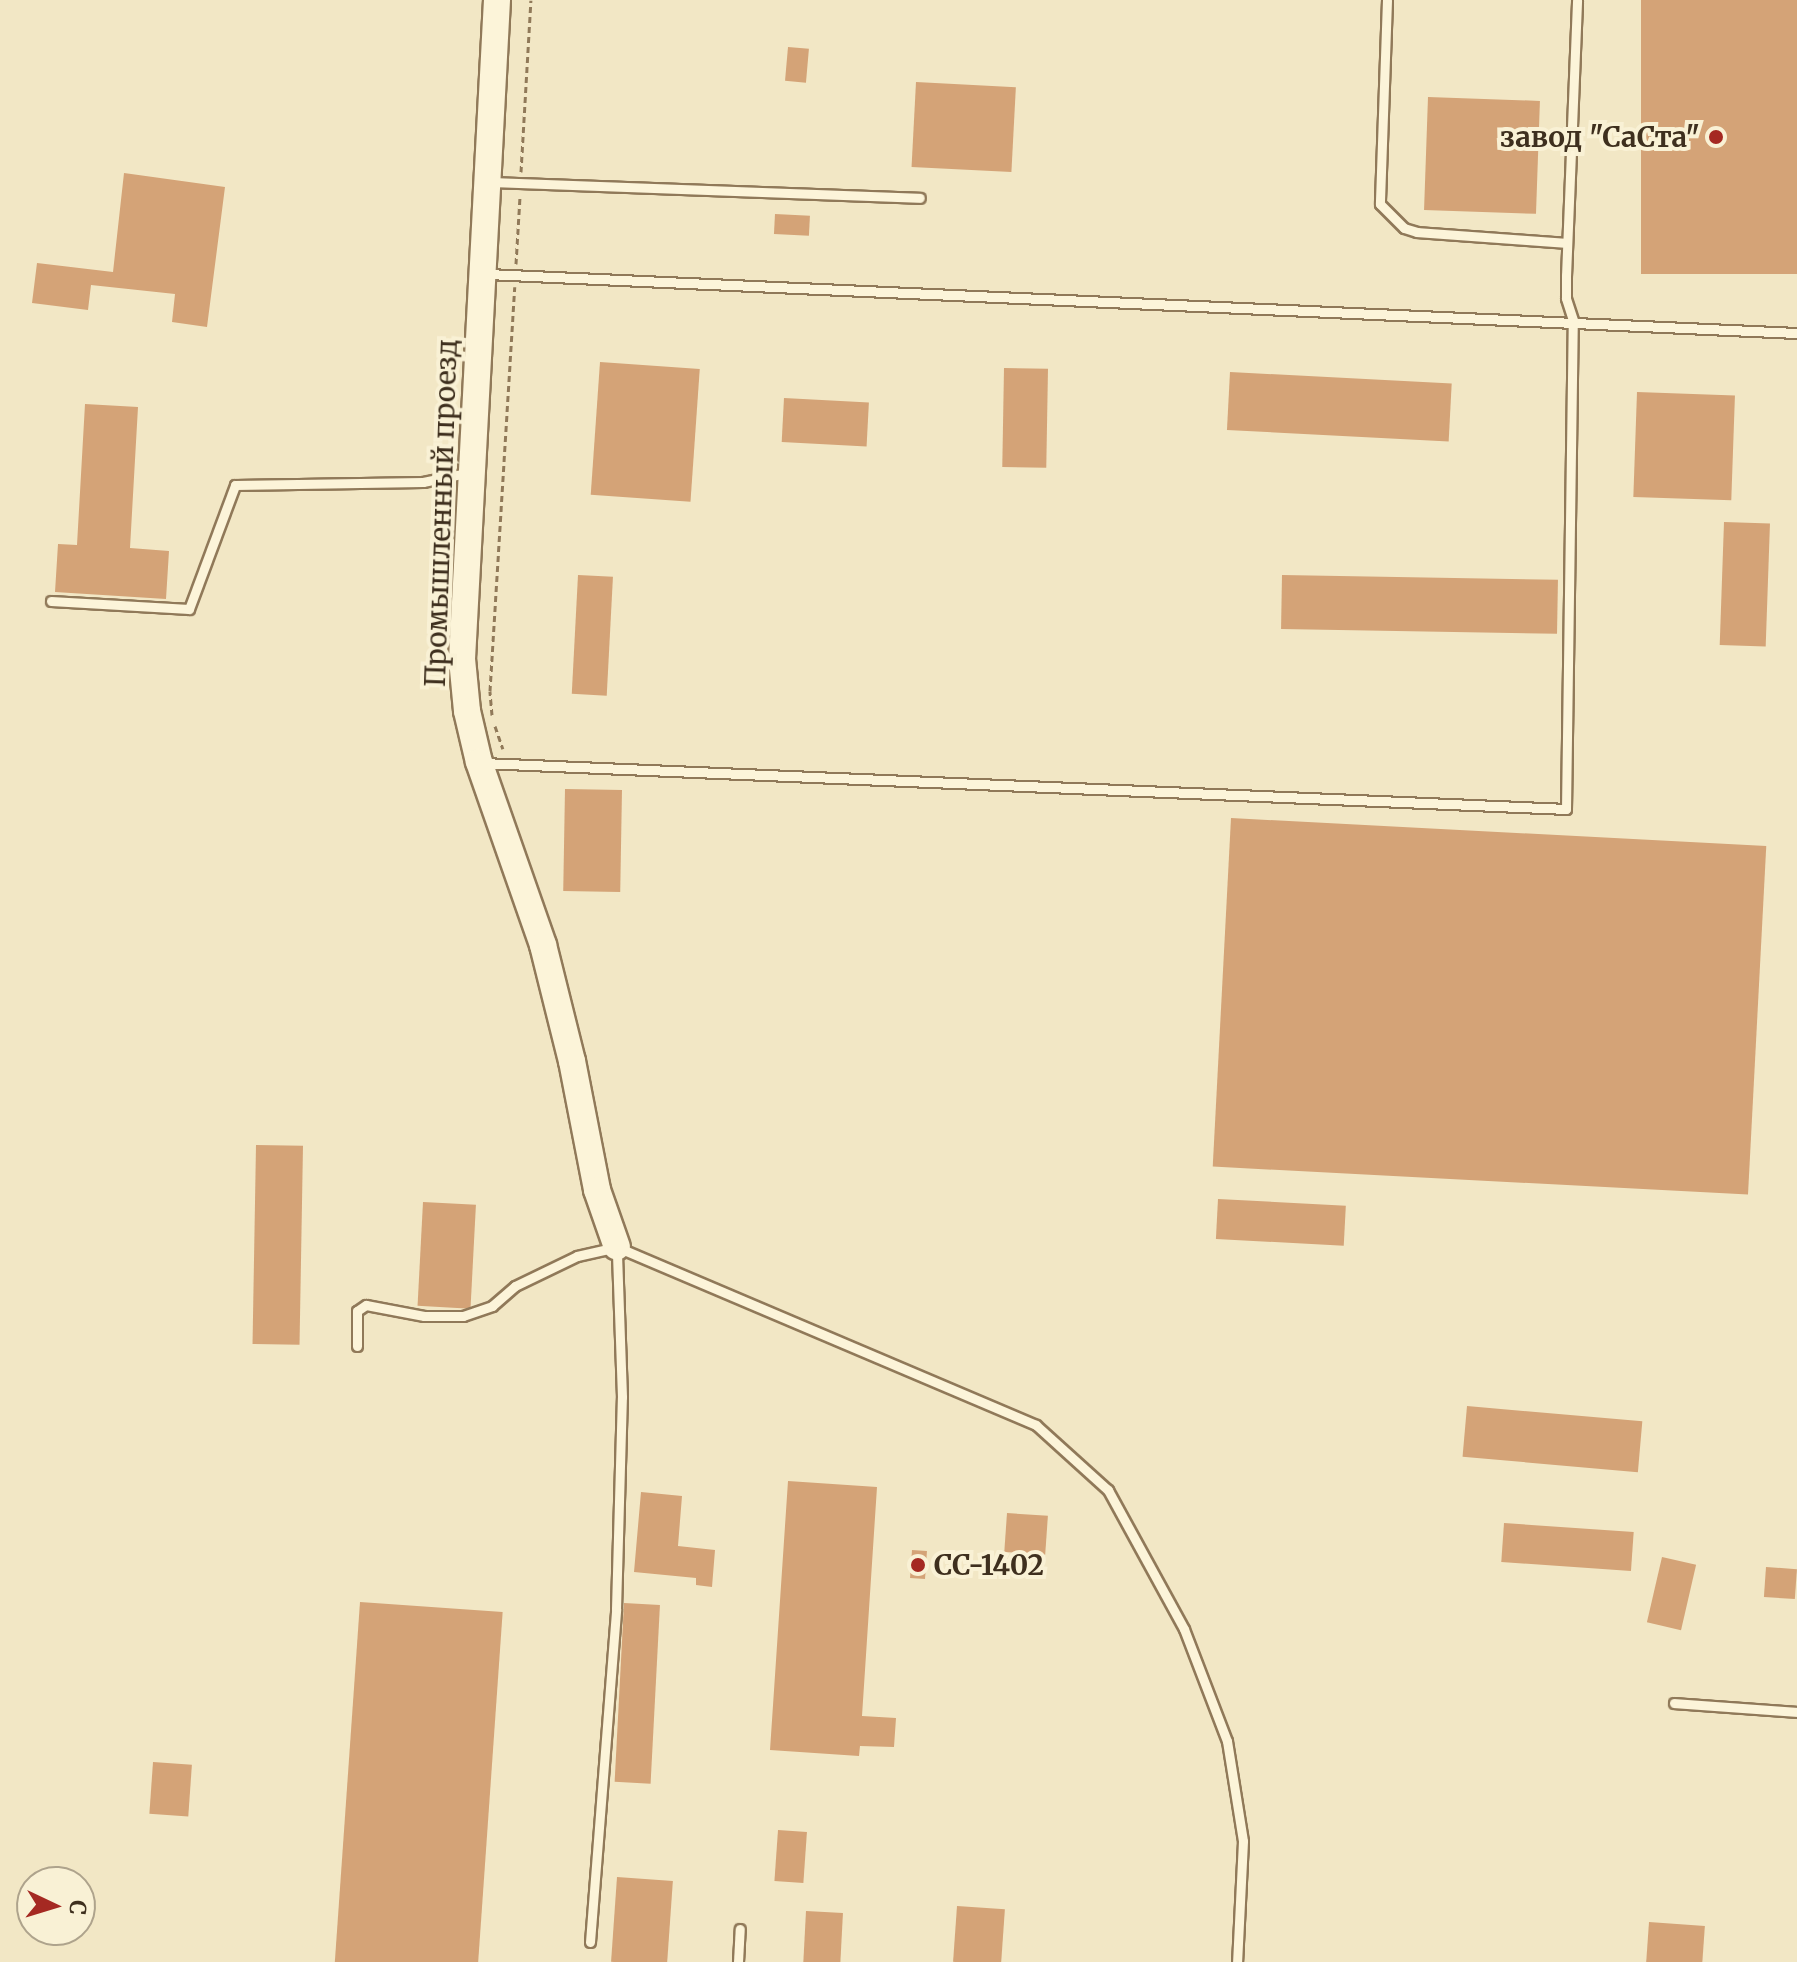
<!DOCTYPE html>
<meta charset="utf-8">
<style>
body{margin:0}
#map{position:relative;width:1797px;height:1962px;overflow:hidden;background:#f2e7c5;font-family:Merriweather,serif}
div>[style]{position:absolute}
[style*='--x']{left:calc(var(--x)*1px);top:calc(var(--y)*1px);width:calc(var(--w)*1px);rotate:calc(var(--a)*1deg)}
.building>*{inset:0;background:#d4a377;transform-origin:0 0}
.path>*{height:3px;margin-top:-1.5px;transform-origin:0;background:repeating-linear-gradient(90deg,#907959 0 6px,transparent 0 10px)}
.roads{filter:drop-shadow(2px 0 #907959) drop-shadow(-2px 0 #907959) drop-shadow(0 2px #907959) drop-shadow(0 -2px #907959)}
.lane>*{height:9px;margin:-4.5px;padding:0 4.5px;transform-origin:4.5px;border-radius:4.5px;background:#fcf4d9}
.secondary>*{height:26px;margin:-13px;padding:0 13px;transform-origin:13px;border-radius:13px;background:#fcf4d9}
.dots>*{width:22px;height:22px;translate:-50% -50%;box-sizing:border-box;border:4px solid #f9f1d5;border-radius:50%}
span{translate:-50% -50%;white-space:nowrap;text-align:center;line-height:1.15;-webkit-text-stroke:8px #f9f1d5;paint-order:stroke}
.poi-label{font-size:28px;color:#3e2f1e;font-weight:700}
.right{translate:-100% -50%;text-align:right}
.left{translate:0 -50%;text-align:left}
.street-label{font-size:28px;color:#3e2f1e}
.north{position:absolute;left:16px;top:1866px;width:80px;height:80px;box-sizing:border-box;background:#f9f1d5;border:2px solid #aea38c;border-radius:50%;rotate:94deg;font-size:22px;font-weight:700;line-height:32px;text-align:center;color:#3e2f1e}
.north::after{content:'';display:block;margin:auto;width:28px;height:36px;background:#a52922;clip-path:polygon(50% 0,100% 100%,50% 72%,0 100%)}
</style>
<div id="map">
<div class="building">
<i style="left:1641px;top:0;width:156px;height:274px"></i>
<i style="left:788px;top:47px;width:21px;height:34px;rotate:5deg"></i>
<i style="left:916px;top:82px;width:100px;height:85px;rotate:3deg"></i>
<i style="left:1428px;top:97px;width:112px;height:113px;rotate:2deg"></i>
<i style="clip-path:polygon(124px 173px,225px 187px,207px 327px,172px 322px,175px 294px,91px 285px,88px 310px,32px 303px,37px 263px,113px 272px)"></i>
<i style="left:775px;top:214px;width:35px;height:20px;rotate:3deg"></i>
<i style="left:600px;top:362px;width:100px;height:133px;rotate:4deg"></i>
<i style="left:1004px;top:368px;width:44px;height:99px;rotate:1deg"></i>
<i style="left:1230px;top:372px;width:222px;height:58px;rotate:3deg"></i>
<i style="left:1637px;top:392px;width:98px;height:105px;rotate:2deg"></i>
<i style="left:784px;top:398px;width:85px;height:44px;rotate:3deg"></i>
<i style="clip-path:polygon(85px 404px,138px 407px,130px 548px,169px 551px,166px 599px,55px 592px,58px 544px,77px 545px)"></i>
<i style="left:1724px;top:522px;width:46px;height:123px;rotate:2deg"></i>
<i style="left:578px;top:575px;width:35px;height:119px;rotate:3deg"></i>
<i style="left:1282px;top:575px;width:276px;height:54px;rotate:1deg"></i>
<i style="left:565px;top:789px;width:57px;height:102px;rotate:1deg"></i>
<i style="left:1231px;top:818px;width:536px;height:349px;rotate:3deg"></i>
<i style="left:256px;top:1145px;width:47px;height:199px;rotate:1deg"></i>
<i style="left:1218px;top:1199px;width:128px;height:40px;rotate:3deg"></i>
<i style="left:423px;top:1202px;width:53px;height:104px;rotate:3deg"></i>
<i style="left:1467px;top:1406px;width:176px;height:51px;rotate:5deg"></i>
<i style="clip-path:polygon(788px 1481px,877px 1487px,862px 1716px,896px 1718px,894px 1747px,860px 1746px,859px 1756px,770px 1750px)"></i>
<i style="clip-path:polygon(641px 1492px,682px 1496px,678px 1546px,715px 1550px,712px 1587px,696px 1585px,696px 1578px,634px 1572px)"></i>
<i style="left:1007px;top:1513px;width:41px;height:39px;rotate:4deg"></i>
<i style="left:1504px;top:1523px;width:130px;height:39px;rotate:4deg"></i>
<i style="left:912px;top:1550px;width:15px;height:28px;rotate:4deg"></i>
<i style="left:1662px;top:1557px;width:35px;height:67px;rotate:13deg"></i>
<i style="left:1766px;top:1567px;width:31px;height:30px;rotate:4deg"></i>
<i style="left:360px;top:1602px;width:143px;height:361px;rotate:4deg"></i>
<i style="left:624px;top:1603px;width:36px;height:179px;rotate:3deg"></i>
<i style="left:153px;top:1762px;width:39px;height:52px;rotate:4deg"></i>
<i style="left:778px;top:1830px;width:29px;height:51px;rotate:4deg"></i>
<i style="left:617px;top:1877px;width:56px;height:85px;rotate:4deg"></i>
<i style="left:957px;top:1906px;width:48px;height:56px;rotate:4deg"></i>
<i style="left:806px;top:1911px;width:37px;height:51px;rotate:3deg"></i>
<i style="left:1649px;top:1922px;width:56px;height:40px;rotate:4deg"></i>
</div>
<div class="path">
<i style="--x:521;--y:172;--w:172;--a:-86.7"></i>
<i style="--x:516;--y:264;--w:68;--a:-86.6"></i>
<i style="--x:492;--y:715;--w:24;--a:-95"></i>
<i style="--x:490;--y:691;--w:405;--a:-86.5"></i>
<i style="--x:495;--y:726;--w:24;--a:71"></i>
</div>
<div class="roads">
<div class="lane">
<i style="--x:1387;--y:0;--w:204;--a:92"></i>
<i style="--x:1380;--y:204;--w:34;--a:45"></i>
<i style="--x:1404;--y:228;--w:14;--a:17"></i>
<i style="--x:1417;--y:232;--w:150;--a:4.2"></i>
<i style="--x:489;--y:182;--w:431;--a:2.1"></i>
<i style="--x:487;--y:274;--w:1311;--a:2.58"></i>
<i style="--x:51;--y:601;--w:138;--a:3.3"></i>
<i style="--x:189;--y:609;--w:132;--a:-69.6"></i>
<i style="--x:235;--y:485;--w:188;--a:-0.9"></i>
<i style="--x:423;--y:482;--w:45;--a:-11.6"></i>
<i style="--x:483;--y:763;--w:1084;--a:2.43"></i>
<i style="--x:1566;--y:809;--w:489;--a:-89.2"></i>
<i style="--x:1573;--y:320;--w:23;--a:-108"></i>
<i style="--x:1566;--y:298;--w:22;--a:-90"></i>
<i style="--x:1566;--y:276;--w:276;--a:-87.7"></i>
<i style="--x:357;--y:1346;--w:35;--a:-90"></i>
<i style="--x:357;--y:1311;--w:11;--a:-34"></i>
<i style="--x:366;--y:1305;--w:59;--a:10.7"></i>
<i style="--x:424;--y:1316;--w:39;--a:0"></i>
<i style="--x:463;--y:1316;--w:31;--a:-19"></i>
<i style="--x:492;--y:1306;--w:30;--a:-41"></i>
<i style="--x:515;--y:1286;--w:69;--a:-25.8"></i>
<i style="--x:577;--y:1256;--w:41;--a:-12.7"></i>
<i style="--x:617;--y:1247;--w:455;--a:23"></i>
<i style="--x:1036;--y:1425;--w:97;--a:42.1"></i>
<i style="--x:1108;--y:1490;--w:158;--a:61.3"></i>
<i style="--x:1184;--y:1629;--w:120;--a:69"></i>
<i style="--x:1227;--y:1741;--w:101;--a:80.9"></i>
<i style="--x:1243;--y:1841;--w:121;--a:92.8"></i>
<i style="--x:1674;--y:1703;--w:123;--a:4.2"></i>
<i style="--x:590;--y:1942;--w:334;--a:-85.5"></i>
<i style="--x:616;--y:1609;--w:212;--a:-88.4"></i>
<i style="--x:622;--y:1397;--w:146;--a:-92"></i>
<i style="--x:738;--y:1962;--w:33;--a:-87"></i>
</div>
<div class="secondary">
<i style="--x:497;--y:0;--w:660;--a:93.04"></i>
<i style="--x:462;--y:659;--w:52;--a:84.5"></i>
<i style="--x:467;--y:711;--w:52;--a:76.8"></i>
<i style="--x:479;--y:762;--w:194;--a:70.7"></i>
<i style="--x:543;--y:945;--w:120;--a:76"></i>
<i style="--x:572;--y:1061;--w:131;--a:79"></i>
<i style="--x:597;--y:1190;--w:60;--a:70.7"></i>
</div>
</div>
<div class="dots">
<i style="left:1716px;top:137px;background:#a52922"></i>
<i style="left:918px;top:1565px;background:#a52922"></i>
</div>
<div class="poi-label">
<span class="right" style="left:1700px;top:137px">завод "СаСта"</span>
<span class="left" style="left:934px;top:1565px">СС-1402</span>
</div>
<div class="street-label">
<span style="left:441px;top:513px;rotate:-88deg">Промышленный проезд</span>
</div>
<div class="north">С</div>
</div>
